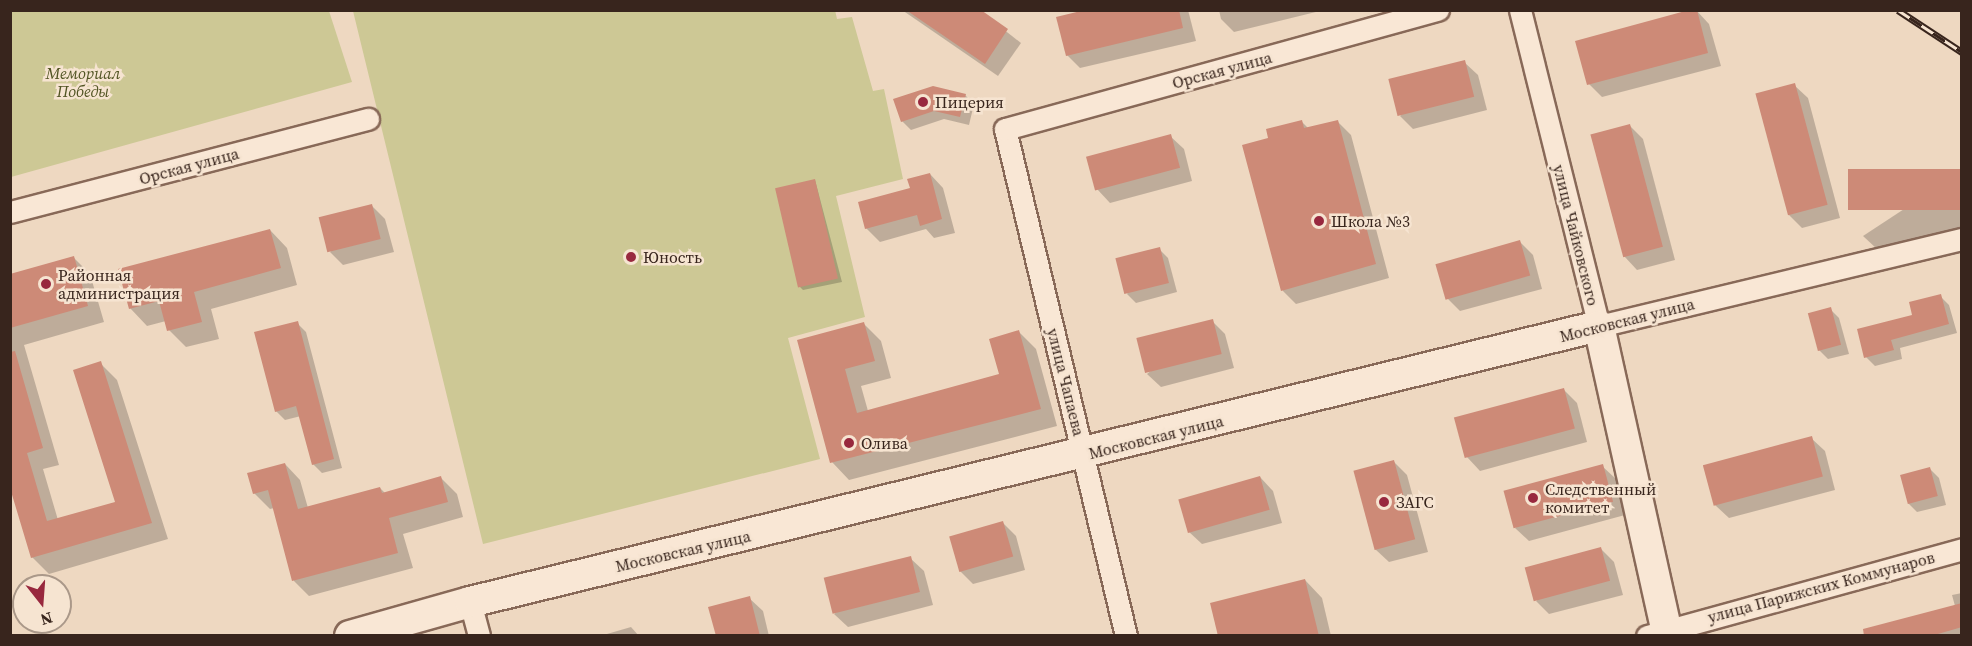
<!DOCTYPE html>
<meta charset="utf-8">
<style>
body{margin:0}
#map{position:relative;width:1972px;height:646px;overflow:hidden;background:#eed8c1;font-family:"Source Serif 4",serif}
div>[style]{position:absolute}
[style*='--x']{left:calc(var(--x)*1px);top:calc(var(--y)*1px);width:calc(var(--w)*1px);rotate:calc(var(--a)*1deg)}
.green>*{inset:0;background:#cdc895}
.shadow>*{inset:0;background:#0003}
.building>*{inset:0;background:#cd8a77;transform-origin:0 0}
.roads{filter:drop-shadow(2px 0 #886958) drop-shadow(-2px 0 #886958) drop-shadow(0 2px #886958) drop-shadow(0 -2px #886958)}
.street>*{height:21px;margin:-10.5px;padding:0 10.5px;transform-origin:10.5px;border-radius:10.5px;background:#f9e7d5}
.secondary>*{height:30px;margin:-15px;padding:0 15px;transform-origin:15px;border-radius:15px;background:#f9e7d5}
.rail>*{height:7px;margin-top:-3.5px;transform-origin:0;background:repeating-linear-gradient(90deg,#f6e4d1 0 14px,#38251d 0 28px);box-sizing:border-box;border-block:2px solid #38251d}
.dots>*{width:16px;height:16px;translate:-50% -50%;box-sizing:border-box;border:3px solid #f6e4d1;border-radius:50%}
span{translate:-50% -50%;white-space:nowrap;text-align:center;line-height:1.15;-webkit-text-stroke:5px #f6e4d1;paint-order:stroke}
.street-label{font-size:16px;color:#38251d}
.park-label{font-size:16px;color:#515423;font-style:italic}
.poi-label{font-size:16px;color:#38251d}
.left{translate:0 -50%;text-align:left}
.frame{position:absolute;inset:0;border:12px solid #38251d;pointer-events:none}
.north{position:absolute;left:12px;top:574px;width:60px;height:60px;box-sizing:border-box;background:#f6e4d1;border:2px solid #aa9889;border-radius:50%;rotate:163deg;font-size:16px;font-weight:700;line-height:24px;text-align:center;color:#38251d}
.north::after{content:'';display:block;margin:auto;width:21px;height:27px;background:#98283e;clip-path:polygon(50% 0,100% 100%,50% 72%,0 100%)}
</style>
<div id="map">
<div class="green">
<i style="clip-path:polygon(11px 10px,329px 11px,352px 82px,11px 177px)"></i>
<i style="clip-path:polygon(835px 10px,837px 19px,852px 17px,873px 91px,884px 89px,903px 179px,836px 196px,865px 317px,788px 338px,820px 459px,483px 544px,353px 11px)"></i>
</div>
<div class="shadow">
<i style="clip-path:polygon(902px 10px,979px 10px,1021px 43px,998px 76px)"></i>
<i style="clip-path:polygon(1092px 10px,1188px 10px,1196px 41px,1080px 68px,1067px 55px)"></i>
<i style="clip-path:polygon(1219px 10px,1324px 10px,1234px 32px,1221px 19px)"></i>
<i style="clip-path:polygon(1696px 10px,1709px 24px,1721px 66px,1602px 97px,1589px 84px)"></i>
<i style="clip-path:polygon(1464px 62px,1478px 75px,1487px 110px,1413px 129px,1400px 116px)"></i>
<i style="clip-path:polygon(1794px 85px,1808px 98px,1840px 218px,1802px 228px,1789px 215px)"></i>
<i style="clip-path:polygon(965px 95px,974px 104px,969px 125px,944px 119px,911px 130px,902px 121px)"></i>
<i style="clip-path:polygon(1301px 121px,1309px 129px,1337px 121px,1351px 135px,1389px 278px,1296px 304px,1283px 291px,1244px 146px,1270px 139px)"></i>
<i style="clip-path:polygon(1629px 125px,1643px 139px,1675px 260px,1637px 270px,1624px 256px)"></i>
<i style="clip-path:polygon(1170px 136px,1184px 149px,1192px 181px,1110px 203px,1097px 189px)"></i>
<i style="clip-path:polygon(1962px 171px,1962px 227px,1877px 249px,1863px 236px)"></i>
<i style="clip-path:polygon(930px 174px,943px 188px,955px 233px,934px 238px,926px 229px,880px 242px,866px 228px)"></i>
<i style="clip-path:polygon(815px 180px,842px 282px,803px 290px,799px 286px)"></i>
<i style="clip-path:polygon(372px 206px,385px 219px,394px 252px,343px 265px,330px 252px)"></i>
<i style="clip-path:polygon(270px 230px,287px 248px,297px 285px,211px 309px,219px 339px,186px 347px,169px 330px,166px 321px,147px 326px,130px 308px)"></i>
<i style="clip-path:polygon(1520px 242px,1533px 255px,1542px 289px,1460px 311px,1446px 297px)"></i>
<i style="clip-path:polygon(1159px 249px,1168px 258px,1177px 292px,1136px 303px,1127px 294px)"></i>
<i style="clip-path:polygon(73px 257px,90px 274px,104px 322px,24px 345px,59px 465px,43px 469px,58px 520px,117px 503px,100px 363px,117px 380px,168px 539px,49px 574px,32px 557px,10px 485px,10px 275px)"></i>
<i style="clip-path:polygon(1940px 296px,1949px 305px,1957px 333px,1900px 348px,1902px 359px,1875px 366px,1866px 357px)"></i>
<i style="clip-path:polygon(1830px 309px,1839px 318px,1849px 354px,1828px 359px,1819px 350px)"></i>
<i style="clip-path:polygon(1212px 321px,1225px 334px,1234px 368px,1161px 387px,1147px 374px)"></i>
<i style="clip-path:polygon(297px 323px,306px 332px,342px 468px,322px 473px,313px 464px,301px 416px,285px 420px,276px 411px)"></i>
<i style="clip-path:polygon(864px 324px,881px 341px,891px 378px,861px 386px,868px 411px,1001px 375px,1019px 332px,1036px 349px,1057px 426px,849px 480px,832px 462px,799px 341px)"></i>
<i style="clip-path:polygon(1563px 389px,1577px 403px,1587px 442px,1480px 471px,1467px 457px)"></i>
<i style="clip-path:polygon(1811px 438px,1825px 451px,1835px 490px,1729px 518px,1715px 505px)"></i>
<i style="clip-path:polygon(1394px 462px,1407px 475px,1428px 552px,1389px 562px,1375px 549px)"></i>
<i style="clip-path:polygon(285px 464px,300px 480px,308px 508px,380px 488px,385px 493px,441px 478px,457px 494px,463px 517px,403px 534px,413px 568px,309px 596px,294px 581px,274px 508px,270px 509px,254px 493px)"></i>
<i style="clip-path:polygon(1602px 466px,1616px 479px,1625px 515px,1529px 541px,1515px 528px)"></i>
<i style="clip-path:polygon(1930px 469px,1939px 478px,1946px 505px,1917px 512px,1908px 503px)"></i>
<i style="clip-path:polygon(1260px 477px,1273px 491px,1282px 523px,1202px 544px,1188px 531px)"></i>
<i style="clip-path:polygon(1002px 522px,1016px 536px,1025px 570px,973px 584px,959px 570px)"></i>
<i style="clip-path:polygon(1601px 549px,1614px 562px,1623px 595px,1549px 614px,1536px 601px)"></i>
<i style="clip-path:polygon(910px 558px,924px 571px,933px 605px,848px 627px,834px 614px)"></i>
<i style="clip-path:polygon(1305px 580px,1322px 598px,1331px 636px,1219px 636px)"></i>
<i style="clip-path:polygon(1962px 593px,1962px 636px,1890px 636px,1955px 606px,1952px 595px)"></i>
<i style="clip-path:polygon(749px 598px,763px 611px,769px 636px,718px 636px)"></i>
<i style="clip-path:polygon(631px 627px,639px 636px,600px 636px)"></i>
</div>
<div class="building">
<i style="clip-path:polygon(906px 10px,981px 10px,1008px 29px,985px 64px)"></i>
<i style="clip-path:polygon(1085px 10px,1179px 10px,1183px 28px,1066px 56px,1056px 17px)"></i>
<i style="clip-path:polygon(1689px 10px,1697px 10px,1708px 53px,1587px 85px,1575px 41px)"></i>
<i style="left:1465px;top:60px;width:38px;height:79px;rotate:76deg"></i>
<i style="left:1795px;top:83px;width:126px;height:41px;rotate:75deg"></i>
<i style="clip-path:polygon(933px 86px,966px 94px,960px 117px,934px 111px,901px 122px,893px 99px)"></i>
<i style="clip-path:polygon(1302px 120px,1304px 128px,1338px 120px,1376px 264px,1281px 291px,1242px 145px,1268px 138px,1266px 129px)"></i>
<i style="left:1630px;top:124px;width:127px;height:41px;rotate:75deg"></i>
<i style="left:1171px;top:134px;width:35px;height:88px;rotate:75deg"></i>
<i style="left:1962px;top:169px;width:41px;height:114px;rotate:90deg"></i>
<i style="clip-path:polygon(930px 173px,942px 219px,920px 226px,917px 215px,865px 229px,858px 202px,910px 188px,907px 179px)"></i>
<i style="left:815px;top:179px;width:102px;height:41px;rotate:77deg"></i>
<i style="left:372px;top:204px;width:36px;height:55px;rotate:76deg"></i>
<i style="clip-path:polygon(270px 229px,281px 268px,194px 292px,202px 322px,167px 331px,159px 301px,129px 309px,118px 269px)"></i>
<i style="left:1520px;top:240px;width:37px;height:88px;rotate:74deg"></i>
<i style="left:1160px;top:247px;width:37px;height:46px;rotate:76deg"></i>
<i style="clip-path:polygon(74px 256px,88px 306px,10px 328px,10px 274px)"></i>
<i style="clip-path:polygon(1941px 294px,1949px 324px,1891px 340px,1894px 350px,1864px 358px,1857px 329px,1912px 315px,1909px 302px)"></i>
<i style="left:1831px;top:307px;width:39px;height:24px;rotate:75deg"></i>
<i style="left:1213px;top:319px;width:36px;height:79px;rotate:76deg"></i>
<i style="clip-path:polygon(298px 321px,334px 459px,312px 465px,296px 406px,275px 412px,254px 332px)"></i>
<i style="clip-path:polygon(864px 322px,875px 361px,845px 369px,857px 413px,999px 374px,989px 339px,1019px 330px,1041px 409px,830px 463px,797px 340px)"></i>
<i style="clip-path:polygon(15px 351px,43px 448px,27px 453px,47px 521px,115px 502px,73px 370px,101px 361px,152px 523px,31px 558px,10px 488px,10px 352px)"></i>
<i style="left:1564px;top:388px;width:42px;height:114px;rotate:75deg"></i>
<i style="left:1812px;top:436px;width:42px;height:113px;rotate:75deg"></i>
<i style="left:1394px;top:460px;width:82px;height:42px;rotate:75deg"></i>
<i style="clip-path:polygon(285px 463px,298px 509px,380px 487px,382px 493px,441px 476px,448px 502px,389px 518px,398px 553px,292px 581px,268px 490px,253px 494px,247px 473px)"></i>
<i style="left:1603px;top:464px;width:39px;height:103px;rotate:75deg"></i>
<i style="left:1930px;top:467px;width:30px;height:31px;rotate:75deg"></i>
<i style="left:1260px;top:476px;width:35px;height:85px;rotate:74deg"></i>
<i style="left:1003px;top:521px;width:37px;height:56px;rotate:74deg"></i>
<i style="left:1601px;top:547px;width:35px;height:79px;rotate:75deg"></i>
<i style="left:911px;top:556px;width:37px;height:90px;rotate:76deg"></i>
<i style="clip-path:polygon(1305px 579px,1319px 636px,1218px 636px,1210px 603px)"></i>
<i style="clip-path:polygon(750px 596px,760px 636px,716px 636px,708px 607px)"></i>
<i style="clip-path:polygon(1962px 603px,1962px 627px,1931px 636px,1864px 636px,1863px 629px)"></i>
</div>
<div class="roads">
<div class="street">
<i style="--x:1520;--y:10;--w:326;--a:76"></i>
<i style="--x:1599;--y:326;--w:373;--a:-13.5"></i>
<i style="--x:10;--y:212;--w:370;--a:-14.6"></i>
<i style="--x:470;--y:602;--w:35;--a:75"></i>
<i style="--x:1126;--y:636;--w:521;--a:-103.42"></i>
<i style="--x:1005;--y:129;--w:449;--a:-15.4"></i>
<i style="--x:1647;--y:636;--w:327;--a:-15.4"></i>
</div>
<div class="secondary">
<i style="--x:350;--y:636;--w:125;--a:-15.8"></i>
<i style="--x:470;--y:602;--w:1162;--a:-13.74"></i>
<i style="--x:1599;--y:326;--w:318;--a:77.5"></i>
</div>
</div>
<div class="rail">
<i style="--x:1898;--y:10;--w:77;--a:33.3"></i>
</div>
<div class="dots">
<i style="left:923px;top:102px;background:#98283e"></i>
<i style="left:1319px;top:221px;background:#98283e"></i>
<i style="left:631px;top:257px;background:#98283e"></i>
<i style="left:46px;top:284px;background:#98283e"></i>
<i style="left:849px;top:443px;background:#98283e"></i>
<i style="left:1533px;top:498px;background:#98283e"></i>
<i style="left:1384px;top:502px;background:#98283e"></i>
</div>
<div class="street-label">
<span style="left:1222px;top:70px;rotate:-15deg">Орская улица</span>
<span style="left:189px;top:166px;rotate:-15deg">Орская улица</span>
<span style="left:1576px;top:235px;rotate:76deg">улица Чайковского</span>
<span style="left:1627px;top:320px;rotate:-14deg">Московская улица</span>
<span style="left:1066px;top:382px;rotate:76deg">улица Чапаева</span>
<span style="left:1156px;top:437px;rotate:-14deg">Московская улица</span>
<span style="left:683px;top:551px;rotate:-13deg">Московская улица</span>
<span style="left:1821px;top:587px;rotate:-15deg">улица Парижских Коммунаров</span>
</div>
<div class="park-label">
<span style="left:83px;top:82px">Мемориал<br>Победы</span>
</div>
<div class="poi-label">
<span class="left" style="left:935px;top:102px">Пицерия</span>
<span class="left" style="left:1331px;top:221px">Школа №3</span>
<span class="left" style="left:643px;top:257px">Юность</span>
<span class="left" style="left:58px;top:284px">Районная<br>администрация</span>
<span class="left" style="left:861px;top:443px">Олива</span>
<span class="left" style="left:1545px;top:498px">Следственный<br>комитет</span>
<span class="left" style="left:1396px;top:502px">ЗАГС</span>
</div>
<div class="frame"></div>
<div class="north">N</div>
</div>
